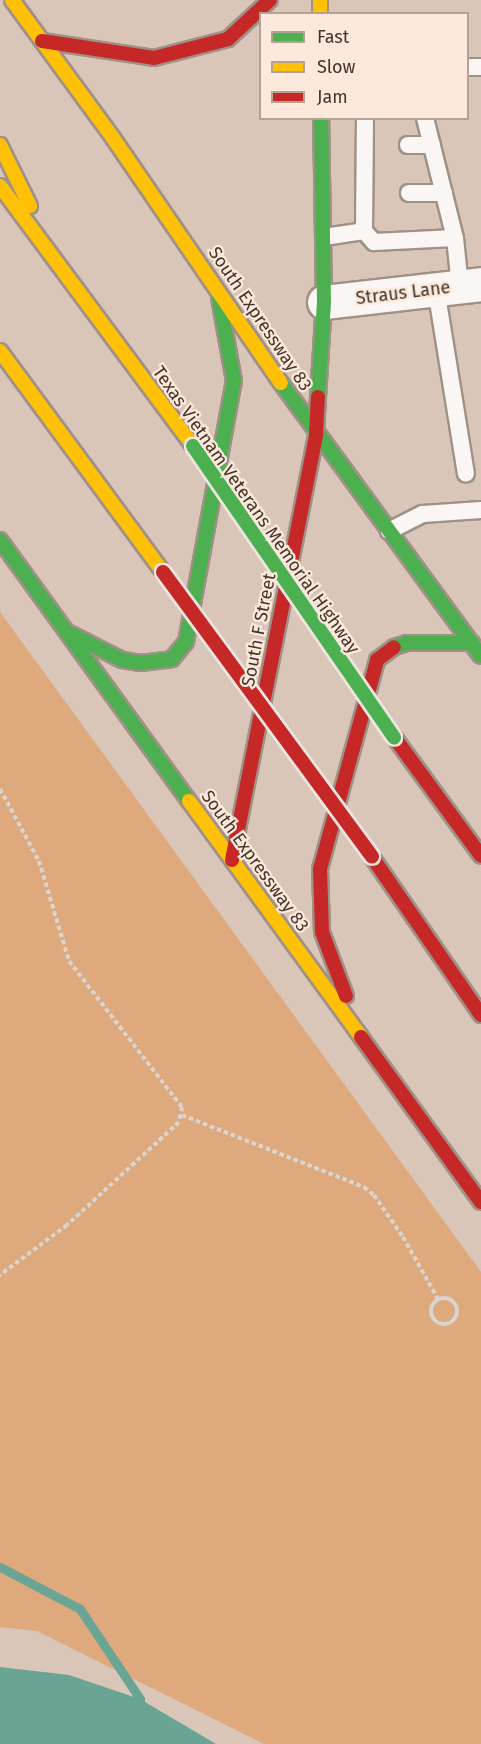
<!DOCTYPE html>
<style>
body{margin:0}
#map{position:relative;width:481px;height:1744px;overflow:hidden;background:#dac6b8;font-family:"Fira Sans",sans-serif}
div>[style]{position:absolute}
[style*='--x']{left:calc(var(--x)*1px);top:calc(var(--y)*1px);width:calc(var(--w)*1px);rotate:calc(var(--a)*1deg)}
.green>*{inset:0;background:#dea97d}
.water>*{inset:0;background:#69a494}
.stream>*{height:9px;margin:-4.5px;padding:0 4.5px;transform-origin:4.5px;border-radius:4.5px;background:#69a494}
.path>*{height:4px;margin-top:-2px;transform-origin:0;background:repeating-linear-gradient(90deg,#dad4d0 0 4.5px,transparent 0 7.5px)}
.path>.ring{margin:-2px;padding:0;box-sizing:content-box;background:none;border:4px solid #dad4d0;border-radius:50%}
.roads{filter:drop-shadow(2px 0 #a09186) drop-shadow(-2px 0 #a09186) drop-shadow(0 2px #a09186) drop-shadow(0 -2px #a09186)}
.lane>*{height:16px;margin:-8px;padding:0 8px;transform-origin:8px;border-radius:8px;background:#f9f6f4}
.street>*{height:33px;margin:-16.5px;padding:0 16.5px;transform-origin:16.5px;border-radius:16.5px;background:#f9f6f4}
.fast>*{height:14px;margin:-7px;padding:0 7px;transform-origin:7px;border-radius:7px;background:#4caf50}
.slow>*{height:14px;margin:-7px;padding:0 7px;transform-origin:7px;border-radius:7px;background:#ffc107}
.jam>*{height:14px;margin:-7px;padding:0 7px;transform-origin:7px;border-radius:7px;background:#c62828}
.bridges{filter:drop-shadow(2px 0 #eee5df) drop-shadow(-2px 0 #eee5df) drop-shadow(0 2px #eee5df) drop-shadow(0 -2px #eee5df)}
.fast-bridge>*{height:14px;margin:-7px;padding:0 7px;transform-origin:7px;border-radius:7px;background:#4caf50}
.jam-bridge>*{height:14px;margin:-7px;padding:0 7px;transform-origin:7px;border-radius:7px;background:#c62828}
span{translate:-50% -50%;white-space:nowrap;text-align:center;line-height:1.15;-webkit-text-stroke:4.5px #fce9db;paint-order:stroke}
.street-label{font-size:18px;color:#43352a}
.legend{position:absolute;left:259px;top:12px;width:210px;height:108px;box-sizing:border-box;background:#fce9db;border:2px solid #b2a194;margin:0;padding:8px 10px;list-style:none;font-size:18px;color:#43352a}
.legend li{display:flex;align-items:center;gap:12px;height:30px}
.legend b{width:30px;border:2px solid #b2a194}
</style>
<div id="map">
<div class="green">
<i style="clip-path:polygon(0 612px,481px 1272px,481px 1744px,264px 1744px,37px 1631px,0 1627px)"></i>
</div>
<div class="water">
<i style="clip-path:polygon(0 1667px,69px 1675px,140px 1699px,216px 1744px,0 1744px)"></i>
</div>
<div class="stream">
<i style="--x:0;--y:1567;--w:90;--a:27.7"></i>
<i style="--x:80;--y:1609;--w:108;--a:56.3"></i>
<i style="--x:140;--y:1699;--w:12;--a:85"></i>
</div>
<div class="path">
<i style="--x:0;--y:789;--w:82;--a:61.6"></i>
<i style="--x:39;--y:861;--w:104;--a:73.3"></i>
<i style="--x:69;--y:961;--w:185;--a:52.3"></i>
<i style="--x:182;--y:1107;--w:15;--a:101"></i>
<i style="--x:179;--y:1122;--w:152;--a:137.4"></i>
<i style="--x:67;--y:1225;--w:84;--a:143.3"></i>
<i style="--x:182;--y:1115;--w:196;--a:21.6"></i>
<i style="--x:364;--y:1187;--w:13;--a:39"></i>
<i style="--x:374;--y:1195;--w:51;--a:55.4"></i>
<i style="--x:403;--y:1237;--w:71;--a:60.6"></i>
<i class="ring" style="left:431px;top:1298px;width:22px;height:22px"></i>
</div>
<div class="roads">
<div class="lane">
<i style="--x:468;--y:67;--w:13;--a:0"></i>
<i style="--x:425;--y:118;--w:124;--a:76"></i>
<i style="--x:455;--y:238;--w:48;--a:84.1"></i>
<i style="--x:408;--y:145;--w:24;--a:0"></i>
<i style="--x:409;--y:193;--w:35;--a:0"></i>
<i style="--x:364;--y:231;--w:15;--a:48"></i>
<i style="--x:374;--y:242;--w:81;--a:-2.8"></i>
<i style="--x:324;--y:237;--w:40;--a:-8.5"></i>
<i style="--x:364;--y:231;--w:113;--a:-89.5"></i>
<i style="--x:436;--y:289;--w:187;--a:80.8"></i>
<i style="--x:389;--y:531;--w:38;--a:-27"></i>
<i style="--x:423;--y:514;--w:58;--a:-3.9"></i>
</div>
<div class="street">
<i style="--x:324;--y:302;--w:158;--a:-6.5"></i>
</div>
<div class="fast">
<i style="--x:281;--y:383;--w:338;--a:53.8"></i>
<i style="--x:318;--y:397;--w:95;--a:-86.4"></i>
<i style="--x:324;--y:302;--w:184;--a:-90.9"></i>
<i style="--x:0;--y:540;--w:322;--a:54.1"></i>
<i style="--x:69;--y:633;--w:59;--a:27"></i>
<i style="--x:122;--y:660;--w:19;--a:9"></i>
<i style="--x:141;--y:663;--w:31;--a:-7"></i>
<i style="--x:172;--y:659;--w:22;--a:-51"></i>
<i style="--x:186;--y:642;--w:265;--a:-79.6"></i>
<i style="--x:234;--y:381;--w:84;--a:-100.2"></i>
<i style="--x:394;--y:647;--w:14;--a:-17"></i>
<i style="--x:407;--y:643;--w:65;--a:0"></i>
</div>
<div class="slow">
<i style="--x:12;--y:0;--w:171;--a:53.8"></i>
<i style="--x:113;--y:138;--w:297;--a:55.6"></i>
<i style="--x:320;--y:0;--w:14;--a:90"></i>
<i style="--x:0;--y:145;--w:68;--a:63.8"></i>
<i style="--x:0;--y:186;--w:324;--a:53.4"></i>
<i style="--x:0;--y:351;--w:275;--a:53.6"></i>
<i style="--x:189;--y:801;--w:292;--a:53.9"></i>
</div>
<div class="jam">
<i style="--x:42;--y:41;--w:113;--a:8.6"></i>
<i style="--x:154;--y:58;--w:76;--a:-14.4"></i>
<i style="--x:228;--y:39;--w:57;--a:-42.9"></i>
<i style="--x:394;--y:737;--w:147;--a:53.8"></i>
<i style="--x:372;--y:857;--w:192;--a:55.4"></i>
<i style="--x:232;--y:860;--w:434;--a:-78.8"></i>
<i style="--x:316;--y:434;--w:37;--a:-87"></i>
<i style="--x:346;--y:996;--w:68;--a:-110.6"></i>
<i style="--x:322;--y:932;--w:63;--a:-91.8"></i>
<i style="--x:320;--y:869;--w:217;--a:-74.7"></i>
<i style="--x:377;--y:660;--w:21;--a:-37"></i>
<i style="--x:361;--y:1037;--w:204;--a:54"></i>
</div>
</div>
<div class="bridges">
<div class="fast-bridge">
<i style="--x:193;--y:446;--w:354;--a:55.4"></i>
</div>
<div class="jam-bridge">
<i style="--x:163;--y:572;--w:353;--a:53.7"></i>
</div>
</div>
<div class="street-label">
<span style="left:403px;top:293px;rotate:-7deg">Straus Lane</span>
<span style="left:260px;top:319px;rotate:56deg">South Expressway 83</span>
<span style="left:256px;top:510px;rotate:55deg">Texas Vietnam Veterans Memorial Highway</span>
<span style="left:259px;top:630px;rotate:-79deg">South F Street</span>
<span style="left:255px;top:861px;rotate:54deg">South Expressway 83</span>
</div>
<ul class="legend">
<li><b style="height:8px;background:#4caf50"></b>Fast</li>
<li><b style="height:8px;background:#ffc107"></b>Slow</li>
<li><b style="height:8px;background:#c62828"></b>Jam</li>
</ul>
</div>
